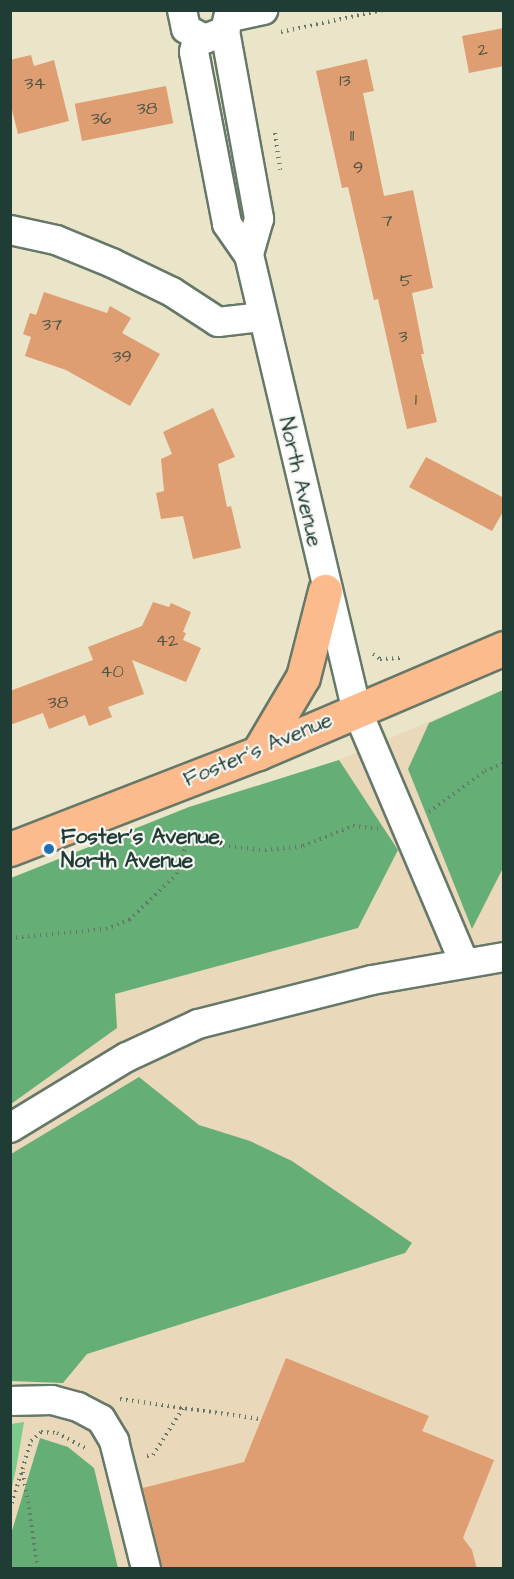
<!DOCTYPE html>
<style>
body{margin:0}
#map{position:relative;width:514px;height:1579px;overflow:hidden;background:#eae5c8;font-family:"Architects Daughter",sans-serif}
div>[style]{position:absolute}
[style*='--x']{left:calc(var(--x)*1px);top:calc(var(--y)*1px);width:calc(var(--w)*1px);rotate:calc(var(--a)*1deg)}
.built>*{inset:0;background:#ead8ba}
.green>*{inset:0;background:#7ccb8b}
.forest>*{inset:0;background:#65af77}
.building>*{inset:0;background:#df9d72;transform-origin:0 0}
.path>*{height:4px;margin-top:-2px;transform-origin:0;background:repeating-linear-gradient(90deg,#667868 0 1.5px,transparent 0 6px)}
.roads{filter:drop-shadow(2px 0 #667868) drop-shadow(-2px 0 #667868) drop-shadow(0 2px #667868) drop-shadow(0 -2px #667868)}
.minor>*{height:28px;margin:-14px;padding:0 14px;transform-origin:14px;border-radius:14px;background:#fff}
.major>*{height:33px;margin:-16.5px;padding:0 16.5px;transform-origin:16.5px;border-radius:16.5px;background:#fbbb8d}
.dots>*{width:16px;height:16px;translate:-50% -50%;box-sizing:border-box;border:3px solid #f6f6f2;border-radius:50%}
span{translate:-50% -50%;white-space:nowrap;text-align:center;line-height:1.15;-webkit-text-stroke:4.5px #f6f6f2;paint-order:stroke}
.number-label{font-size:18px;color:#4f5544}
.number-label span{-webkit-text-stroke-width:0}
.street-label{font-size:21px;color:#1f3d34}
.poi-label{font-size:21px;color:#1f3d34;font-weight:700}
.left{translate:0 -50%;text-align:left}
.frame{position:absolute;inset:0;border:12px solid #1f3d34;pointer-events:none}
</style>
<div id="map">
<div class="built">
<i style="clip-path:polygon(503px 690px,503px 1568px,11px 1568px,11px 878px,189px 807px,339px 760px)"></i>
</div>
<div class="green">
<i style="clip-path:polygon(24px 1422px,16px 1469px,11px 1491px,11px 1424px)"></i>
</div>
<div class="forest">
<i style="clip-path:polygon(503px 690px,503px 868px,472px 929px,408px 769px,429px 723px)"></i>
<i style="clip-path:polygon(339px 760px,398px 850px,358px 928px,115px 994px,117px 1028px,11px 1104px,11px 878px,189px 807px)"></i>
<i style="clip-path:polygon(139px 1077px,199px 1125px,250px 1141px,292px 1161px,412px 1243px,405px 1253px,87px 1354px,63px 1383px,11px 1381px,11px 1154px)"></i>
<i style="clip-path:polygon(40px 1438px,68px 1447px,94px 1468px,118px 1568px,11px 1568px,11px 1534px)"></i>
</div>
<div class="building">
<i style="clip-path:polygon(504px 28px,504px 66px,469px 73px,462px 36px)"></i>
<i style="clip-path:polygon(31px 55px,34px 66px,54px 60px,69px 121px,18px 134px,10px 102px,10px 60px)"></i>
<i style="clip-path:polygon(367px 59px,374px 91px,363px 93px,384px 196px,413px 190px,433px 288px,412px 293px,424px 354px,421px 354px,437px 422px,407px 429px,378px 299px,374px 300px,348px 187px,342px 188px,316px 71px)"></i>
<i style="left:166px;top:86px;width:38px;height:93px;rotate:79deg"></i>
<i style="clip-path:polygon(44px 292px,107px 313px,110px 306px,131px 318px,122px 333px,160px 354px,130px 406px,66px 370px,25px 356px,31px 337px,23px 334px,30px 313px,36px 315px)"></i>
<i style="clip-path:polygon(213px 408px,235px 457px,218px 464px,227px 507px,231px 506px,241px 548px,193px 559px,183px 516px,161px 519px,156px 493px,164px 491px,161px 459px,172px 454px,163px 432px)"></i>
<i style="clip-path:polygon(426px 457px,504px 498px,504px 510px,492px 531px,409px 487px)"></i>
<i style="clip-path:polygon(153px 602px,169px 607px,171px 603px,191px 612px,183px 632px,186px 633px,183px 640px,201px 648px,186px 682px,132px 660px,144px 694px,108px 707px,112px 717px,89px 726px,85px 715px,49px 729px,43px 713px,10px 725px,10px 691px,93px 660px,88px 647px,142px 626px)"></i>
<i style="clip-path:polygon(286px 1358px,429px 1416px,422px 1431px,494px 1460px,463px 1538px,472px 1550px,477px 1569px,163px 1569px,143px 1488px,244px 1462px)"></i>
</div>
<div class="path">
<i style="--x:281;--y:32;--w:104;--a:-12.2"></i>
<i style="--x:275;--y:133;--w:37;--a:82"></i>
<i style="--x:373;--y:654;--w:9;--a:36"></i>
<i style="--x:380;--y:659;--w:20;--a:-3"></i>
<i style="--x:429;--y:812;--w:69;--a:-36.2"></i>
<i style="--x:485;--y:771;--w:21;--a:-23"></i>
<i style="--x:10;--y:938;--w:96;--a:-5.4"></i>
<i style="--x:106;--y:929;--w:25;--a:-21"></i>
<i style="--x:129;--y:920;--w:66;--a:-43.8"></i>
<i style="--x:177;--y:874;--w:34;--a:-73"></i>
<i style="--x:187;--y:842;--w:78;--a:5.9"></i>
<i style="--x:265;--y:850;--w:38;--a:-6"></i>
<i style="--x:303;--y:846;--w:54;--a:-21.8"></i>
<i style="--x:353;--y:826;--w:25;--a:7"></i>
<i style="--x:120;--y:1399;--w:142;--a:8.1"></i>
<i style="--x:147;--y:1456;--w:6;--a:-9"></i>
<i style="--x:153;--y:1455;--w:56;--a:-57.4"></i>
<i style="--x:23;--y:1472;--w:97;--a:81.1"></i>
<i style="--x:10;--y:1509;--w:71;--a:-72.8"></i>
<i style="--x:31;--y:1441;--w:13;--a:-42"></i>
<i style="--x:41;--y:1432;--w:16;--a:4"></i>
<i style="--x:57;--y:1433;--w:32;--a:28"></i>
</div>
<div class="roads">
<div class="minor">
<i style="--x:182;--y:10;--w:19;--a:78"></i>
<i style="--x:186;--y:29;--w:21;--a:28"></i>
<i style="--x:205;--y:39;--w:22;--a:-22"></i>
<i style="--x:225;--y:31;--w:22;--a:-77"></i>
<i style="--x:231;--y:17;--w:33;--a:-12"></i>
<i style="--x:225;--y:31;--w:191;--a:79.7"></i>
<i style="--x:259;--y:219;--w:37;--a:106"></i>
<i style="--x:197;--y:38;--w:14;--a:102"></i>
<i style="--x:194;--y:52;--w:175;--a:79.1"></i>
<i style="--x:227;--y:224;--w:38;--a:55"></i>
<i style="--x:249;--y:255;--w:465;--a:76.7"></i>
<i style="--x:356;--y:708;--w:277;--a:67"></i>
<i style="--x:10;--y:230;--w:47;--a:12.3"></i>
<i style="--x:56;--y:240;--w:61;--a:22.3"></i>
<i style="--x:112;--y:263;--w:67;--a:25.8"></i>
<i style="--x:172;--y:292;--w:55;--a:33.1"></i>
<i style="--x:218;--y:322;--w:43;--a:-6.6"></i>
<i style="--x:10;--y:1128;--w:137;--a:-31.3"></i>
<i style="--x:127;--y:1057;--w:78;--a:-24.9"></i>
<i style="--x:198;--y:1024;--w:179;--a:-14.2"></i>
<i style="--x:372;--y:980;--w:134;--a:-9.9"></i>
<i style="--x:10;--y:1401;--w:42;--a:-1.4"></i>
<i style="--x:52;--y:1400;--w:27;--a:15"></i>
<i style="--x:78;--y:1407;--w:26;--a:28"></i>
<i style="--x:101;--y:1419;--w:26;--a:59"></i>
<i style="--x:114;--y:1441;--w:131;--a:75.9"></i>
</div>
<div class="major">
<i style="--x:258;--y:753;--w:88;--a:-59.4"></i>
<i style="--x:303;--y:677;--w:89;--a:-75.7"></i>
<i style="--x:10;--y:849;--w:266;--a:-21.2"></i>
<i style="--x:258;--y:753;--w:267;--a:-23.1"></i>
</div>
</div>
<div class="dots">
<i style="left:49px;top:849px;background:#1f6fb2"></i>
</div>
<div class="number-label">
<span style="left:483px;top:50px">2</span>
<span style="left:345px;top:81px">13</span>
<span style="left:35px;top:84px">34</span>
<span style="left:147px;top:109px">38</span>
<span style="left:101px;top:119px">36</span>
<span style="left:352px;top:136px">11</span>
<span style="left:358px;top:168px">9</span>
<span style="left:387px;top:221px">7</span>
<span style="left:406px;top:281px">5</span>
<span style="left:52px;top:325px">37</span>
<span style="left:403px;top:337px">3</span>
<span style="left:122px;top:357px">39</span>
<span style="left:416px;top:400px">1</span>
<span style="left:167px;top:641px">42</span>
<span style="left:112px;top:672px">40</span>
<span style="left:58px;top:703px">38</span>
</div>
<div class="street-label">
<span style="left:300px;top:482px;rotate:77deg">North Avenue</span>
<span style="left:258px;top:750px;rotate:-23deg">Foster's Avenue</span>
</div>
<div class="poi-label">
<span class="left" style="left:61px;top:849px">Foster's Avenue,<br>North Avenue</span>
</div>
<div class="frame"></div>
</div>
